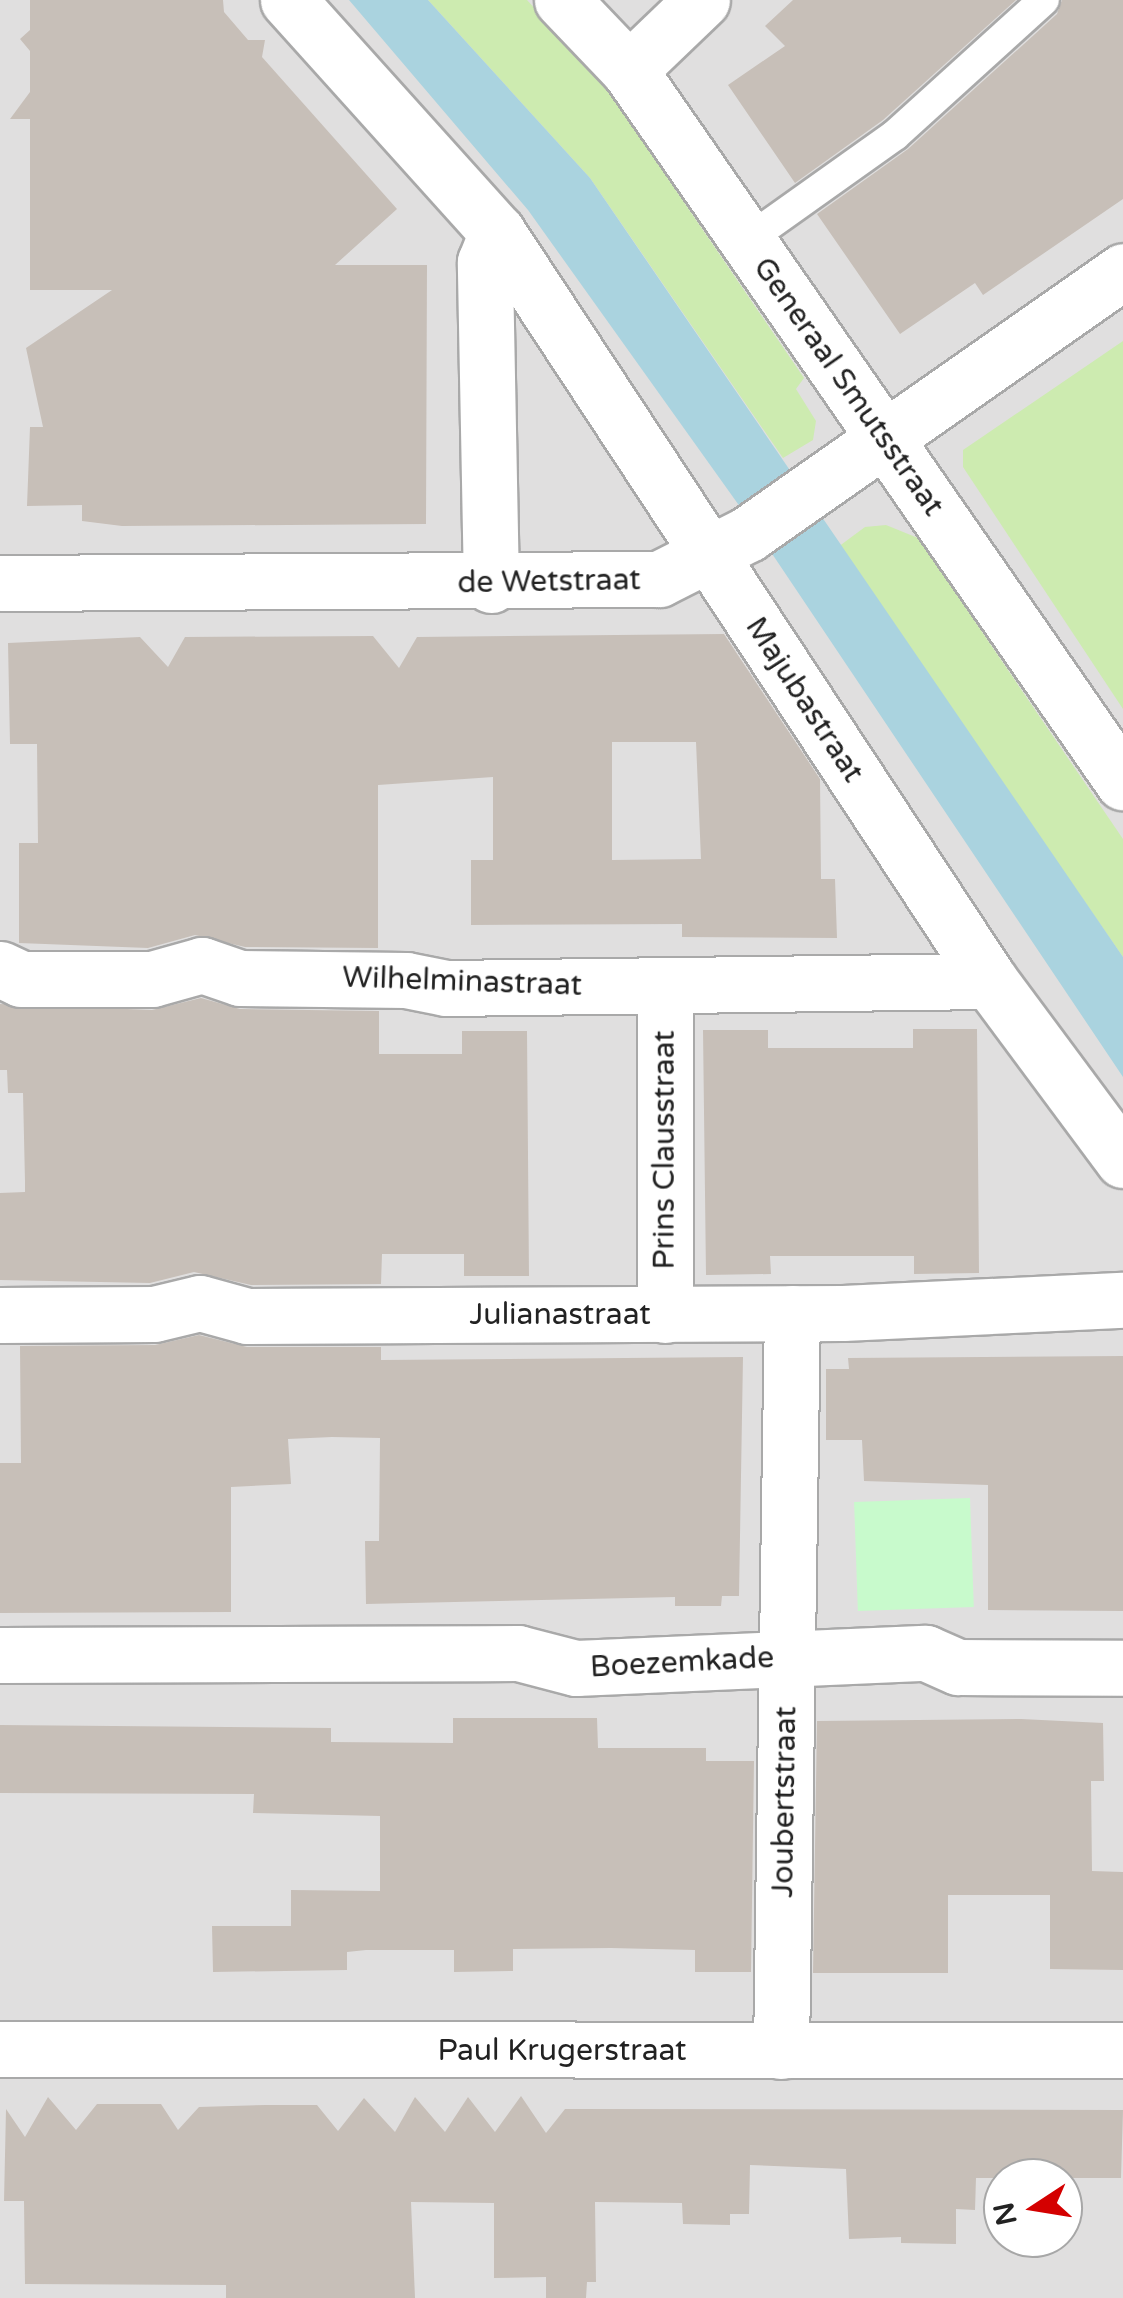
<!DOCTYPE html>
<style>
body{margin:0}
#map{position:relative;width:1123px;height:2298px;overflow:hidden;background:#f2efe9;font-family:"Varela Round",sans-serif}
div>[style]{position:absolute}
[style*='--x']{left:calc(var(--x)*1px);top:calc(var(--y)*1px);width:calc(var(--w)*1px);rotate:calc(var(--a)*1deg)}
.residential>*{inset:0;background:#e0dfdf}
.grass>*{inset:0;background:#cdebb0}
.park>*{inset:0;background:#c8facc;transform-origin:0 0}
.water>*{inset:0;background:#aad3df}
.building>*{inset:0;background:#c7bfb8}
.roads{filter:drop-shadow(2px 0 #a9a9a9) drop-shadow(-2px 0 #a9a9a9) drop-shadow(0 2px #a9a9a9) drop-shadow(0 -2px #a9a9a9)}
.lane>*{height:30px;margin:-15px;padding:0 15px;transform-origin:15px;border-radius:15px;background:#fff}
.street>*{height:55px;margin:-27.5px;padding:0 27.5px;transform-origin:27.5px;border-radius:27.5px;background:#fff}
span{translate:-50% -50%;white-space:nowrap;text-align:center;line-height:1.15;-webkit-text-stroke:9px #fff;paint-order:stroke}
.street-label{font-size:30px;color:#222}
.north{position:absolute;left:983px;top:2158px;width:100px;height:100px;box-sizing:border-box;background:#fff;border:2px solid #a7a7a7;border-radius:50%;rotate:258deg;font-size:28px;font-weight:700;line-height:40px;text-align:center;color:#222}
.north::after{content:'';display:block;margin:auto;width:35px;height:45px;background:#d40000;clip-path:polygon(50% 0,100% 100%,50% 72%,0 100%)}
</style>
<div id="map">
<div class="residential">
<i style="clip-path:polygon(evenodd,0 0,1123px 0,1123px 2298px,0 2298px,0 0,1003px 2178px,1063px 2178px,1063px 2238px,1003px 2238px,1003px 2178px)"></i>
</div>
<div class="grass">
<i style="clip-path:polygon(428px 0,527px 0,597px 75px,804px 378px,796px 389px,816px 421px,813px 440px,783px 458px,590px 178px)"></i>
<i style="clip-path:polygon(1123px 341px,1123px 709px,963px 467px,963px 450px)"></i>
<i style="clip-path:polygon(886px 525px,918px 538px,1123px 839px,1123px 957px,838px 547px,865px 527px)"></i>
</div>
<div class="park">
<i style="left:970px;top:1498px;width:109px;height:116px;rotate:88deg"></i>
</div>
<div class="water">
<i style="clip-path:polygon(349px 0,428px 0,590px 178px,1123px 957px,1123px 1077px,748px 518px,528px 210px)"></i>
</div>
<div class="building">
<i style="clip-path:polygon(30px 0,223px 0,224px 12px,248px 40px,265px 40px,262px 57px,397px 209px,335px 265px,427px 265px,426px 524px,122px 526px,82px 521px,82px 505px,27px 506px,30px 427px,43px 427px,26px 348px,112px 290px,30px 290px,30px 119px,10px 119px,30px 92px,30px 51px,20px 39px,30px 30px)"></i>
<i style="clip-path:polygon(793px 0,1016px 0,883px 120px,795px 183px,728px 85px,785px 46px,765px 26px)"></i>
<i style="clip-path:polygon(1062px 0,1123px 0,1123px 199px,983px 295px,975px 283px,900px 334px,817px 214px,908px 149px,1057px 14px)"></i>
<i style="clip-path:polygon(evenodd,724px 634px,820px 779px,821px 879px,835px 879px,837px 938px,682px 937px,682px 924px,471px 925px,471px 860px,493px 860px,493px 777px,378px 785px,378px 948px,245px 947px,195px 935px,148px 948px,19px 943px,19px 843px,38px 843px,37px 744px,10px 744px,8px 643px,140px 637px,168px 667px,185px 637px,373px 636px,399px 668px,417px 637px,724px 634px,612px 742px,696px 742px,701px 859px,612px 860px,612px 742px)"></i>
<i style="clip-path:polygon(201px 998px,240px 1009px,379px 1011px,379px 1054px,462px 1054px,462px 1031px,527px 1031px,529px 1276px,464px 1276px,464px 1254px,382px 1254px,381px 1284px,251px 1285px,194px 1272px,150px 1283px,0 1280px,0 1193px,25px 1192px,25px 1182px,23px 1093px,8px 1093px,7px 1070px,0 1070px,0 1004px,152px 1010px)"></i>
<i style="clip-path:polygon(913px 1029px,977px 1029px,979px 1273px,914px 1274px,914px 1256px,770px 1256px,771px 1274px,706px 1275px,703px 1030px,768px 1030px,768px 1048px,913px 1048px)"></i>
<i style="clip-path:polygon(199px 1335px,247px 1347px,381px 1347px,381px 1360px,743px 1357px,739px 1596px,722px 1596px,721px 1606px,675px 1606px,675px 1597px,366px 1604px,365px 1541px,379px 1541px,380px 1438px,332px 1437px,288px 1439px,291px 1484px,231px 1487px,231px 1612px,0 1613px,0 1463px,21px 1463px,20px 1346px,155px 1345px)"></i>
<i style="clip-path:polygon(1123px 1356px,1123px 1611px,988px 1610px,988px 1485px,864px 1481px,862px 1440px,826px 1440px,826px 1369px,849px 1369px,848px 1358px)"></i>
<i style="clip-path:polygon(453px 1718px,597px 1718px,598px 1748px,706px 1748px,706px 1761px,754px 1761px,751px 1972px,695px 1972px,695px 1950px,611px 1948px,513px 1949px,513px 1971px,454px 1972px,454px 1950px,366px 1950px,347px 1952px,347px 1970px,213px 1972px,212px 1926px,291px 1926px,291px 1890px,380px 1891px,380px 1816px,253px 1813px,254px 1794px,0 1793px,0 1725px,331px 1728px,331px 1742px,453px 1743px)"></i>
<i style="clip-path:polygon(1021px 1719px,1103px 1723px,1104px 1781px,1091px 1781px,1092px 1871px,1123px 1872px,1123px 1970px,1050px 1969px,1050px 1895px,948px 1895px,948px 1973px,813px 1973px,817px 1721px)"></i>
<i style="clip-path:polygon(521px 2096px,546px 2133px,565px 2109px,1123px 2110px,1121px 2178px,976px 2178px,975px 2210px,956px 2209px,956px 2244px,901px 2243px,901px 2237px,849px 2239px,846px 2169px,750px 2165px,749px 2214px,730px 2214px,730px 2225px,683px 2224px,682px 2203px,595px 2202px,596px 2282px,587px 2282px,586px 2298px,546px 2298px,546px 2277px,494px 2278px,494px 2203px,411px 2202px,415px 2298px,226px 2298px,226px 2285px,25px 2284px,24px 2201px,4px 2201px,6px 2109px,25px 2137px,48px 2097px,76px 2130px,97px 2104px,161px 2104px,178px 2130px,199px 2107px,266px 2105px,317px 2105px,338px 2131px,364px 2098px,395px 2132px,415px 2097px,445px 2132px,468px 2097px,495px 2132px)"></i>
</div>
<div class="roads">
<div class="lane">
<i style="--x:746;--y:241;--w:183;--a:-35.4"></i>
<i style="--x:895;--y:135;--w:201;--a:-42.2"></i>
</div>
<div class="street">
<i style="--x:288;--y:0;--w:312;--a:48"></i>
<i style="--x:497;--y:232;--w:897;--a:56.65"></i>
<i style="--x:990;--y:981;--w:223;--a:53.4"></i>
<i style="--x:562;--y:0;--w:97;--a:46.3"></i>
<i style="--x:629;--y:70;--w:867;--a:55.25"></i>
<i style="--x:629;--y:70;--w:101;--a:-43.8"></i>
<i style="--x:0;--y:583;--w:659;--a:-0.35"></i>
<i style="--x:659;--y:579;--w:100;--a:-26.8"></i>
<i style="--x:748;--y:534;--w:458;--a:-35"></i>
<i style="--x:491;--y:585;--w:323;--a:-91.1"></i>
<i style="--x:485;--y:262;--w:32;--a:-68"></i>
<i style="--x:0;--y:969;--w:23;--a:25"></i>
<i style="--x:21;--y:979;--w:131;--a:0"></i>
<i style="--x:152;--y:979;--w:52;--a:-15.6"></i>
<i style="--x:202;--y:965;--w:40;--a:18.9"></i>
<i style="--x:240;--y:978;--w:166;--a:0.7"></i>
<i style="--x:406;--y:980;--w:41;--a:11.3"></i>
<i style="--x:446;--y:988;--w:544;--a:-0.74"></i>
<i style="--x:665;--y:985;--w:330;--a:90"></i>
<i style="--x:0;--y:1315;--w:154;--a:-0.4"></i>
<i style="--x:154;--y:1314;--w:47;--a:-13.4"></i>
<i style="--x:200;--y:1303;--w:49;--a:15.5"></i>
<i style="--x:247;--y:1316;--w:596;--a:-0.29"></i>
<i style="--x:843;--y:1313;--w:280;--a:-2.7"></i>
<i style="--x:0;--y:1655;--w:518;--a:-0.22"></i>
<i style="--x:518;--y:1653;--w:60;--a:14.5"></i>
<i style="--x:576;--y:1668;--w:350;--a:-2.5"></i>
<i style="--x:926;--y:1653;--w:35;--a:24"></i>
<i style="--x:958;--y:1667;--w:165;--a:0.3"></i>
<i style="--x:0;--y:2049;--w:1123;--a:0.05"></i>
<i style="--x:781;--y:2051;--w:738;--a:-89.15"></i>
</div>
</div>
<div class="street-label">
<span style="left:848px;top:387px;rotate:55deg">Generaal Smutsstraat</span>
<span style="left:549px;top:582px;rotate:-1deg">de Wetstraat</span>
<span style="left:804px;top:700px;rotate:57deg">Majubastraat</span>
<span style="left:462px;top:982px;rotate:2deg">Wilhelminastraat</span>
<span style="left:665px;top:1150px;rotate:-90deg">Prins Clausstraat</span>
<span style="left:560px;top:1315px">Julianastraat</span>
<span style="left:682px;top:1663px;rotate:-3deg">Boezemkade</span>
<span style="left:785px;top:1802px;rotate:-89deg">Joubertstraat</span>
<span style="left:562px;top:2051px">Paul Krugerstraat</span>
</div>
<div class="north">N</div>
</div>
